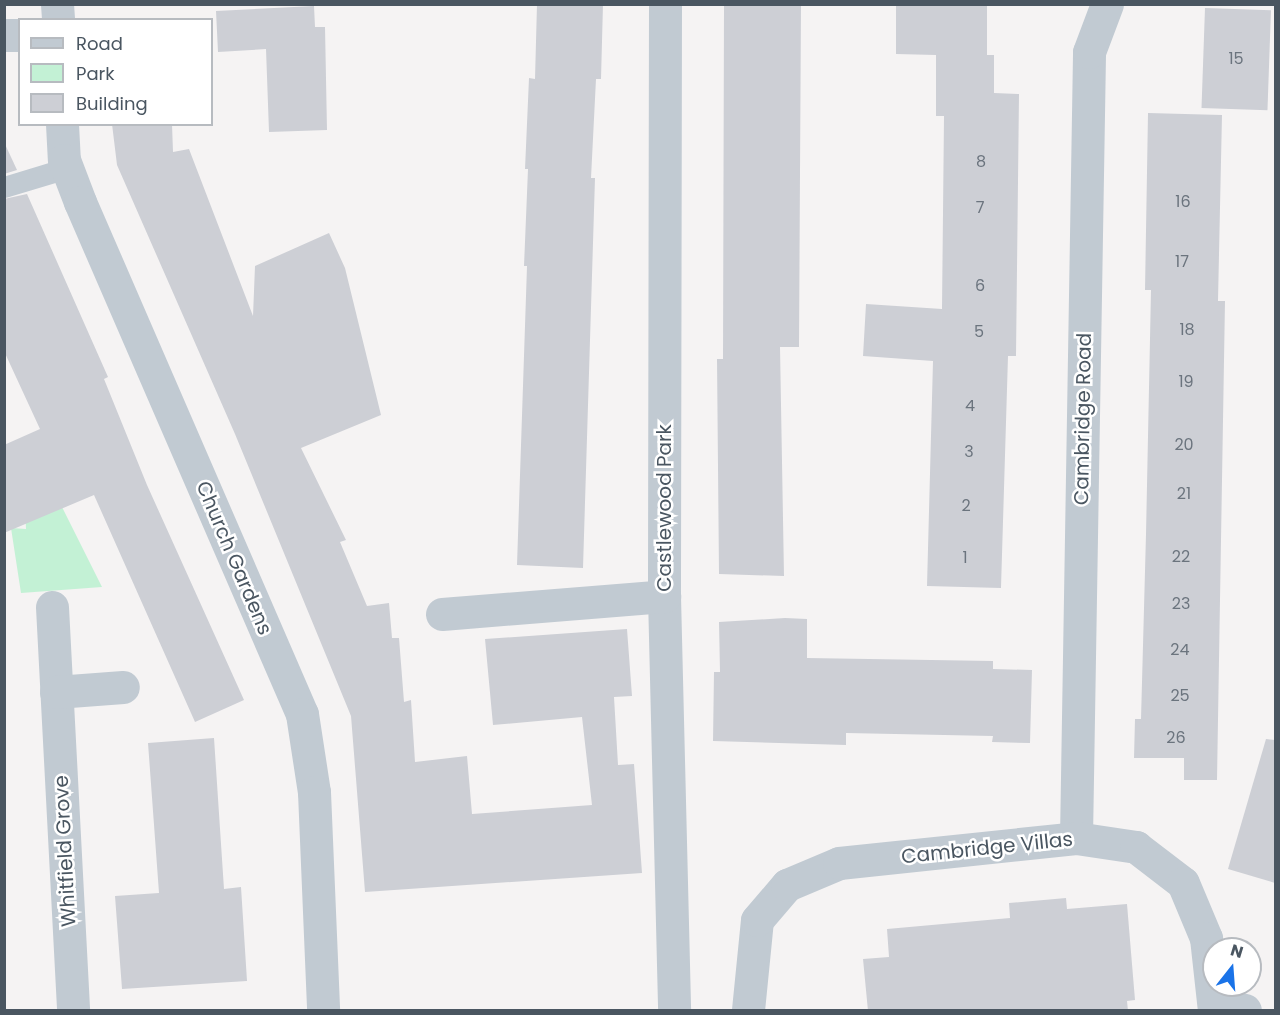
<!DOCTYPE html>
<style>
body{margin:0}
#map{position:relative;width:1280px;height:1015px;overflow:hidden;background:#f5f3f3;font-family:Poppins,sans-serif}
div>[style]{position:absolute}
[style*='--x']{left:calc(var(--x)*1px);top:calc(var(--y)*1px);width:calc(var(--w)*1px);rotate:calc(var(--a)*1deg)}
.green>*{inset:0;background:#c3f1d5}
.building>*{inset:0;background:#cdcfd5;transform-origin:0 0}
.service>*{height:21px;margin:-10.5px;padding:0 10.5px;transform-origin:10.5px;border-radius:10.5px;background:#c1cad2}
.minor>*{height:33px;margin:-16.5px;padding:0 16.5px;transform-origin:16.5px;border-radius:16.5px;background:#c1cad2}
span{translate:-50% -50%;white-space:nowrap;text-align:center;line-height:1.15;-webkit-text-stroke:5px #fff;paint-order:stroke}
.number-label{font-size:16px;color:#6b747e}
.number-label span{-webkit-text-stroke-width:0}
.street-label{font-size:20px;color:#4a5661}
.frame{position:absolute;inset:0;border:6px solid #4a5661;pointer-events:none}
.legend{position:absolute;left:18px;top:18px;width:195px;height:108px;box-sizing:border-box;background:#fff;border:2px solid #b7bbc0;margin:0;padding:8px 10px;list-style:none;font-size:18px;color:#4a5661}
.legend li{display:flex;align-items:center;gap:12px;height:30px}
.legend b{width:30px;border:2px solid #b7bbc0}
.north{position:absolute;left:1202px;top:937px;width:60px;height:60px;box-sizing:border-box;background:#fff;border:2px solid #b7bbc0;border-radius:50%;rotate:17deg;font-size:16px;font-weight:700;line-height:24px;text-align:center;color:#4a5661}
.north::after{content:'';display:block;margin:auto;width:21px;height:27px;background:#1a73e8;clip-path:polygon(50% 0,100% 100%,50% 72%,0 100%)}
</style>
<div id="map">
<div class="green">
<i style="clip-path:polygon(59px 501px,102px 587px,21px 593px,11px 528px,26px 529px,25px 507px)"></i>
</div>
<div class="building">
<i style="clip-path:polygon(537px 4px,603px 4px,601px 79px,596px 79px,591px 178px,595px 178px,583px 568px,517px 565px,527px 266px,524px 266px,528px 169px,525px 169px,529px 78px,535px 79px)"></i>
<i style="clip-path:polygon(724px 4px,801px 4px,799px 347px,780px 347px,784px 576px,719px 574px,717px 359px,723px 359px)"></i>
<i style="clip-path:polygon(896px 4px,987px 4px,987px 55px,994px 55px,994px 93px,1019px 94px,1016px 356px,1008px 356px,1001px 588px,927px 586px,933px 361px,863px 356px,866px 304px,942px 309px,944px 116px,936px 116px,936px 55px,896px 54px)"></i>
<i style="clip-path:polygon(314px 6px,315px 27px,325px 27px,327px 130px,269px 132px,266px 49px,218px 52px,216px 11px)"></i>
<i style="left:1205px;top:8px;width:66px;height:100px;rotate:2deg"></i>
<i style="clip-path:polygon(1148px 113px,1222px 115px,1218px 301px,1225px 301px,1217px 780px,1184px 780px,1184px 758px,1134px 758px,1135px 719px,1141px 719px,1146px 534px,1151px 290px,1145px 290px)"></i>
<i style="clip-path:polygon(112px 124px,172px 124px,173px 152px,189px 149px,253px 316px,255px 266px,329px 233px,345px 268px,381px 415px,301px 448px,346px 540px,340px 542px,367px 606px,389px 603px,392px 638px,399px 638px,404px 702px,411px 700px,415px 762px,467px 756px,472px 814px,592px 805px,582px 717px,493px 725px,485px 639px,627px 629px,632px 696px,614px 697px,618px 765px,634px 764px,642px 873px,365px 892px,351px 716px,235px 434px,117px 165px)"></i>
<i style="clip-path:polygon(4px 142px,17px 170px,4px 174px)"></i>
<i style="clip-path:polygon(27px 194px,108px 377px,104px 379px,147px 485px,244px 700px,195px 722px,94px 495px,4px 533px,4px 445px,40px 429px,4px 351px,4px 199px)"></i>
<i style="clip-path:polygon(785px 618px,807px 619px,807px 658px,993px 661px,993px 669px,1032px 670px,1030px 743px,992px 742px,993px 736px,846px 733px,846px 745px,713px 741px,714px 672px,720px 672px,719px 622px)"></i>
<i style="clip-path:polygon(214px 738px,224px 889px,241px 887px,247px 981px,122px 989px,115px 896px,159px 893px,148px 743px)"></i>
<i style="clip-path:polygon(1266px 739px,1275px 740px,1275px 883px,1228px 869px)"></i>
<i style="clip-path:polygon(1066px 898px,1067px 909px,1127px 904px,1135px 1000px,1127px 1001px,1128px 1011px,868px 1011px,863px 959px,889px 957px,887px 929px,1010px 918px,1009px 903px)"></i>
</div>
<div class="service">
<i style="--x:4;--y:187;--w:66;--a:-16.8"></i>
</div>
<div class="minor">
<i style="--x:57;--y:4;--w:16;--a:86"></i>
<i style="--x:665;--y:4;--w:592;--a:90.1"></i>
<i style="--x:664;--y:596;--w:414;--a:88.6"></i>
<i style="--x:4;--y:35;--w:16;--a:0"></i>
<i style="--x:62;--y:124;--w:36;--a:87"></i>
<i style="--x:64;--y:160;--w:45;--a:69.1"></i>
<i style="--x:80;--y:202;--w:558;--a:66.56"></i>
<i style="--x:302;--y:714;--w:79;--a:81.3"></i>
<i style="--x:314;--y:792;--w:218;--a:87.6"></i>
<i style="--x:52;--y:607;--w:404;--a:87"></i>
<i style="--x:442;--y:614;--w:223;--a:-4.6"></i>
<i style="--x:56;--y:692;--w:67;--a:-4.3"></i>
<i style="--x:1076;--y:838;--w:786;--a:-89.05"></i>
<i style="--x:1089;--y:52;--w:51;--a:-69.4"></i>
<i style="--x:1216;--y:1007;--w:29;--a:6"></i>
<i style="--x:748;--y:1010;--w:90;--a:-84.3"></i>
<i style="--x:757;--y:920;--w:46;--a:-49.4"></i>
<i style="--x:787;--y:885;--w:56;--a:-22.9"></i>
<i style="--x:839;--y:863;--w:238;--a:-6"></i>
<i style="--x:1076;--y:838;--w:61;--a:8.5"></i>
<i style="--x:1136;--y:847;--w:59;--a:37.5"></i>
<i style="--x:1183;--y:883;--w:60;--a:67.3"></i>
<i style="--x:1206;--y:938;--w:72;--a:83.7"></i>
</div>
<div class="number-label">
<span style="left:1236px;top:59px">15</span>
<span style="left:981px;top:162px">8</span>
<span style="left:1183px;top:202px">16</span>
<span style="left:980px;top:208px">7</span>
<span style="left:1182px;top:262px">17</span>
<span style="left:980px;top:286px">6</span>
<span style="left:1187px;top:330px">18</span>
<span style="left:979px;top:332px">5</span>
<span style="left:1186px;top:382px">19</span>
<span style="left:970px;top:406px">4</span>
<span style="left:1184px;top:445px">20</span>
<span style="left:969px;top:452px">3</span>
<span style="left:1184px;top:494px">21</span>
<span style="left:966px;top:506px">2</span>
<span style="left:1181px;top:557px">22</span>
<span style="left:965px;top:558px">1</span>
<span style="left:1181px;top:604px">23</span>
<span style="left:1180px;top:650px">24</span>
<span style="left:1180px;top:696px">25</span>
<span style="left:1176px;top:738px">26</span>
</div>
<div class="street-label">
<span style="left:1083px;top:419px;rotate:-89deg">Cambridge Road</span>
<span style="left:664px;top:508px;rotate:-90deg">Castlewood Park</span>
<span style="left:234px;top:558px;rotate:67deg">Church Gardens</span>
<span style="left:987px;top:848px;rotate:-6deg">Cambridge Villas</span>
<span style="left:65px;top:851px;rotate:-93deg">Whitfield Grove</span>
</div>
<div class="frame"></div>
<ul class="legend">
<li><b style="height:8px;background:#c1cad2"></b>Road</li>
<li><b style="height:16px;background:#c3f1d5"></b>Park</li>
<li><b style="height:16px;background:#cdcfd5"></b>Building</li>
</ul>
<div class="north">N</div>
</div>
